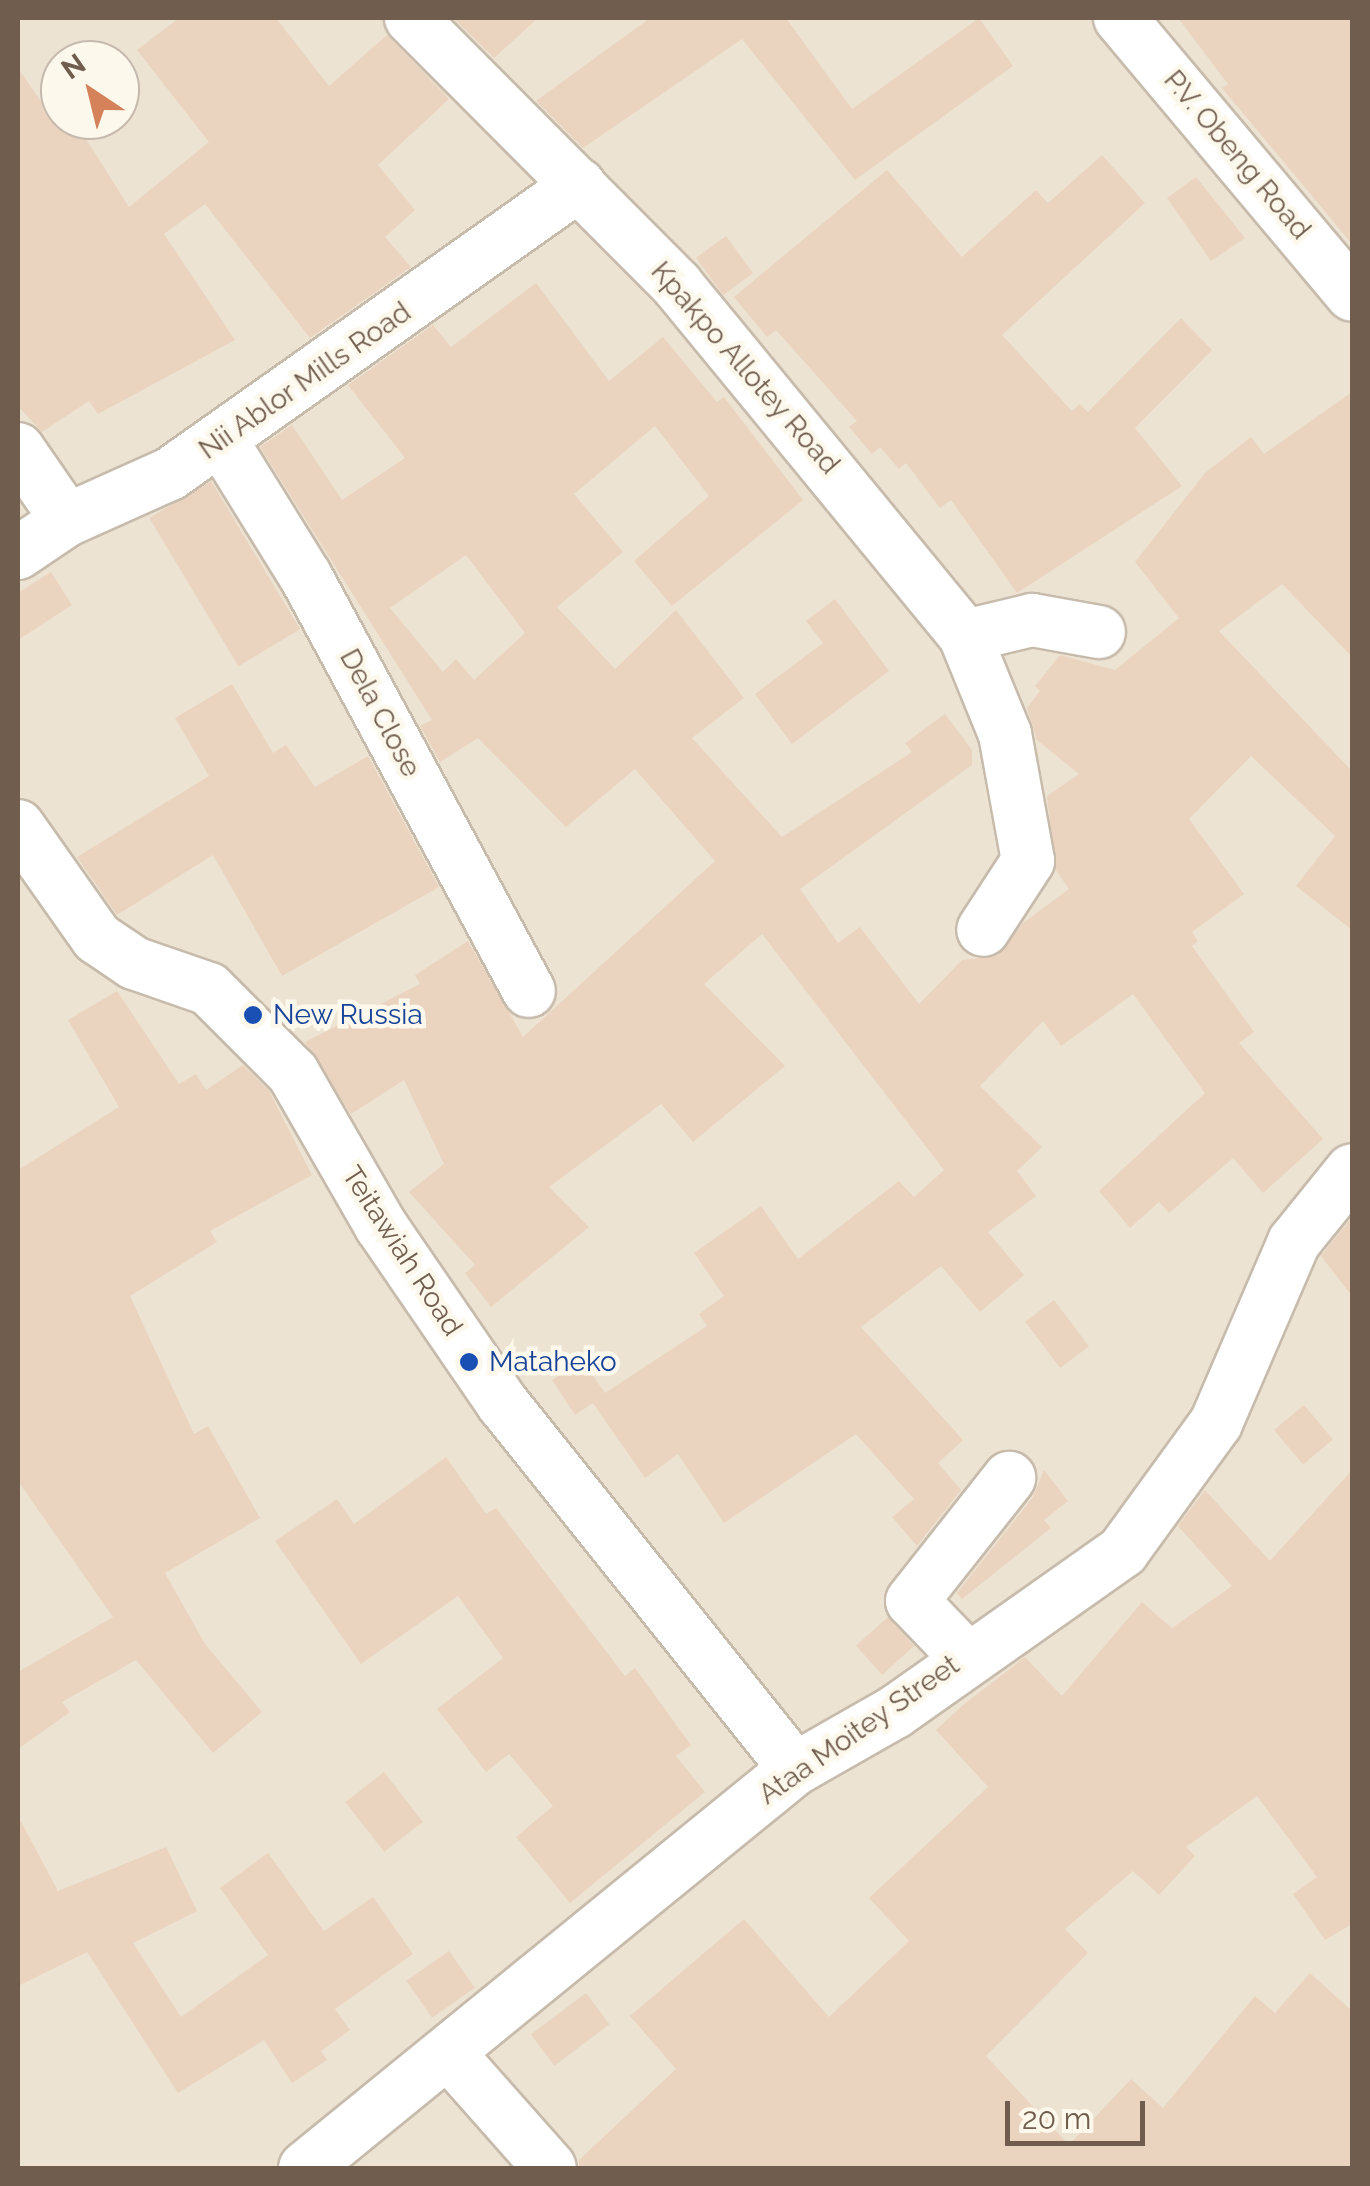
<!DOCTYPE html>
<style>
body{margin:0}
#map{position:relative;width:1370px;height:2186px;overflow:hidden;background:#faf4e6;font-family:Raleway,sans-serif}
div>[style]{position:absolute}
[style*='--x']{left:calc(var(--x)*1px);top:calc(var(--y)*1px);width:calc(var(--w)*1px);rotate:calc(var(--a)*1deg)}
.residential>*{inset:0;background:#ede3d3}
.building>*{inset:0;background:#ead4bf;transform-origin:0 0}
.roads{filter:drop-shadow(2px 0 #c7bbac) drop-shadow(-2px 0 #c7bbac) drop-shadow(0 2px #c7bbac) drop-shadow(0 -2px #c7bbac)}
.minor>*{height:52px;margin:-26px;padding:0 26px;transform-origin:26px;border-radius:26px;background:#fff}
.dots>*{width:28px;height:28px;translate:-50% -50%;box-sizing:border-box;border:5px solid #fdf8ec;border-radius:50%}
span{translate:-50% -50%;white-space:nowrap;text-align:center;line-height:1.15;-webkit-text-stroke:9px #fdf8ec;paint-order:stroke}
.street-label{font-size:28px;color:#705d4e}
.transit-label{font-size:28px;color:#164399}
.left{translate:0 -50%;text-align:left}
.frame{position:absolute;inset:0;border:20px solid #705d4e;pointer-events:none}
.north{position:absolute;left:40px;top:40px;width:100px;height:100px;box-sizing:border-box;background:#fdf8ec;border:2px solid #c5baad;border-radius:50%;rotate:325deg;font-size:28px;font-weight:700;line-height:40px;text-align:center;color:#705d4e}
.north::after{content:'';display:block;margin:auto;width:35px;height:45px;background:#d5815a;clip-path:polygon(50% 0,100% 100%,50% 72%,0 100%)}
.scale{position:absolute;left:1005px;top:2101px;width:140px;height:45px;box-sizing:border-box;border:5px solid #705d4e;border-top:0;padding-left:12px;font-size:30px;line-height:35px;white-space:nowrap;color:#705d4e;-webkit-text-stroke:8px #fdf8ec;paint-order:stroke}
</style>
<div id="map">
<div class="residential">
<i style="clip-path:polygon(evenodd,18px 18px,1352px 18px,1352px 2168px,18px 2168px,18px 18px,60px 60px,120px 60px,120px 120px,60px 120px,60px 60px)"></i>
</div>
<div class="building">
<i style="clip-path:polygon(179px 18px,276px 18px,329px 86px,387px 35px,449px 99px,378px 165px,415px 210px,385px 237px,411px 267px,310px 338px,205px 204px,164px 234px,235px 340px,98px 414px,89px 401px,42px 432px,18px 406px,18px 68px,54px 120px,74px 120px,129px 207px,209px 142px,137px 50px)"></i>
<i style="clip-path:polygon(453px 18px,538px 18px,494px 58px)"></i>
<i style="clip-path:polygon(650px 18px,786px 18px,852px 109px,979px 18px,1013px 66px,855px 180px,742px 39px,583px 148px,536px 101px)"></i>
<i style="clip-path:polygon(1178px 18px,1352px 18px,1352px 244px,1222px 88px,1228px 84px)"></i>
<i style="clip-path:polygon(1102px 155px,1145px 203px,1002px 335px,1072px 411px,1080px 404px,1088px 412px,1181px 318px,1212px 350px,1135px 428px,1182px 486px,1017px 593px,951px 500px,940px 508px,906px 463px,899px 469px,880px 447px,872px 454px,849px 427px,857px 421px,776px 330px,767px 337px,734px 297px,887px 170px,962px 257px,1036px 190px,1048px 203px)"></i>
<i style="clip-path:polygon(1196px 177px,1245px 238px,1211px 261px,1167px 198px)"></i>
<i style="left:726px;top:236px;width:46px;height:37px;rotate:54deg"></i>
<i style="clip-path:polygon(evenodd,536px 283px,609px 381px,663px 337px,717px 402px,724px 397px,803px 500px,672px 606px,634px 561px,709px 496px,655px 426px,574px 494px,623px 552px,557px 607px,615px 669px,676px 610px,744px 698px,692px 738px,782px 837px,912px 752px,905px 743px,945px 714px,972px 750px,972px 765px,800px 889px,838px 943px,860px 927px,919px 1004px,962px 960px,997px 956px,1023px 923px,1069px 889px,1055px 869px,1047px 796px,1079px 774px,1037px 740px,1027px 708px,1040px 691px,1035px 686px,1060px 655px,1115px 670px,1179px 618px,1135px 562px,1205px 473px,1251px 437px,1264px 454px,1352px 392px,1352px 657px,1282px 584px,1219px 631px,1352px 771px,1352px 930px,1296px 886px,1335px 836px,1251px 756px,1189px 819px,1244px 894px,1192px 932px,1198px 941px,1192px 946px,1254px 1032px,1239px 1043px,1323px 1139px,1263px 1193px,1233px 1158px,1169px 1213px,1159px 1202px,1130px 1228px,1099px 1191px,1205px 1093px,1133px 994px,1061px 1046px,1043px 1021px,980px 1086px,1042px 1147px,1017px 1171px,1036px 1196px,988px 1232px,1024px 1275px,980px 1312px,941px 1266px,861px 1327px,963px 1440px,938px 1463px,961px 1490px,917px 1546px,892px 1517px,914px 1499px,856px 1434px,724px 1523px,678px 1454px,645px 1478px,593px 1403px,575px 1415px,552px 1380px,582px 1360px,605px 1393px,707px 1326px,699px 1314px,724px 1296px,694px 1253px,761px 1206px,798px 1259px,899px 1181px,914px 1197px,944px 1170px,762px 934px,704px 984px,785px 1066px,693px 1142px,661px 1104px,549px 1187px,589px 1227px,491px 1307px,465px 1273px,475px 1265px,409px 1192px,444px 1164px,404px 1080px,351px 1114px,305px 1042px,420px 984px,415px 975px,468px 941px,523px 1037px,715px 861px,635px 769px,566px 827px,478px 738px,440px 762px,420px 726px,432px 720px,260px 447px,292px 425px,342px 500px,405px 458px,348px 385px,433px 325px,451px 347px,536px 283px,466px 555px,525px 633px,474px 680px,456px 659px,443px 672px,390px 608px,466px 555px)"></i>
<i style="left:211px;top:481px;width:173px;height:72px;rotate:59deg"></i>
<i style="clip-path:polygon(51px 572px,72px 605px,18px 640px,18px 593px)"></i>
<i style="clip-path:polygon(835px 599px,889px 671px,792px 744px,755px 694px,823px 643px,806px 621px)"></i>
<i style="clip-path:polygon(232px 684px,273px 753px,286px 745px,315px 787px,368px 756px,439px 887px,282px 976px,213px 855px,117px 915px,77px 857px,209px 776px,175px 718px)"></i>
<i style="clip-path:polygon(117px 991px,179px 1084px,196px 1074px,206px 1090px,243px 1065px,269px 1091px,312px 1175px,210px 1231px,217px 1242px,130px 1296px,194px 1434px,208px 1426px,260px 1518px,165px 1573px,205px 1644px,262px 1712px,213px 1753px,136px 1660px,62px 1702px,70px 1712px,18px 1749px,18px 1672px,113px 1617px,18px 1481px,18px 1170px,119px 1107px,68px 1020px)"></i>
<i style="clip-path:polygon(1352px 1217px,1352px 1296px,1321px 1256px)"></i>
<i style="left:1054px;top:1300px;width:58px;height:36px;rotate:53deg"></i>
<i style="left:1304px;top:1405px;width:45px;height:39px;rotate:50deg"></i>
<i style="clip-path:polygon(446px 1457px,486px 1514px,496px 1508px,625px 1676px,635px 1668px,691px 1745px,676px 1756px,705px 1792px,570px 1903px,516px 1837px,553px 1806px,509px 1754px,486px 1772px,437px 1709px,503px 1658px,458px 1596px,361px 1664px,275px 1541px,337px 1499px,354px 1524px)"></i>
<i style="clip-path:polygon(1044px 1470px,1068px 1501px,1044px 1520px,1051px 1528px,962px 1599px,957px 1593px,1033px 1497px)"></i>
<i style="clip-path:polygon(1352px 1470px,1352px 1924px,1325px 1940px,1293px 1894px,1317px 1877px,1257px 1796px,1186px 1847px,1195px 1856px,1159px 1895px,1133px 1871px,1065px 1929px,1088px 1953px,986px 2056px,1069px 2145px,1131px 2079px,1163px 2108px,1255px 1996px,1275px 2013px,1310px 1973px,1352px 2011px,1352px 2168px,579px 2168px,579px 2160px,676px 2069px,630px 2016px,744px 1919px,829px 2017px,909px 1941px,869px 1898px,988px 1787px,936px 1730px,963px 1705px,1025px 1657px,1062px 1696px,1142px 1602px,1172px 1628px,1232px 1586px,1178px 1526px,1205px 1490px,1270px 1561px)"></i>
<i style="left:888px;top:1617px;width:39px;height:43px;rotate:48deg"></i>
<i style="left:384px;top:1772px;width:63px;height:49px;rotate:52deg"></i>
<i style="clip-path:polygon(18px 1816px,58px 1891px,166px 1847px,197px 1911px,133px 1943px,181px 2017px,268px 1955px,220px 1888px,268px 1853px,324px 1931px,373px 1897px,413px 1954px,335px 2009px,350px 2030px,321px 2051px,327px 2060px,292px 2083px,264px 2040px,178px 2093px,87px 1952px,18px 1986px)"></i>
<i style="left:449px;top:1951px;width:45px;height:52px;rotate:55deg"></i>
<i style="left:586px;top:1993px;width:39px;height:69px;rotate:53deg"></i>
</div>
<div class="roads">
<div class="minor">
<i style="--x:411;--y:18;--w:377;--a:45.1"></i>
<i style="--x:677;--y:285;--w:454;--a:50.6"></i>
<i style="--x:965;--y:636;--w:106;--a:67.8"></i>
<i style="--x:1005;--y:734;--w:129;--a:79.7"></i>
<i style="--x:1028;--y:861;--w:82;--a:123.1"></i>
<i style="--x:1120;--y:18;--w:361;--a:50"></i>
<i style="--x:221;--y:440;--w:161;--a:58.2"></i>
<i style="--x:306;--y:577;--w:470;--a:61.7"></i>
<i style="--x:18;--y:449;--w:86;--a:55.4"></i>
<i style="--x:18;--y:553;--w:59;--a:-34"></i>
<i style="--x:67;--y:520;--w:113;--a:-24.1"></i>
<i style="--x:170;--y:474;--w:501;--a:-35.25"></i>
<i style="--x:965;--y:636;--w:69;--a:-13.4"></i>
<i style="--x:1032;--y:620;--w:68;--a:10.2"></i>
<i style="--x:18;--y:826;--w:137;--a:54.8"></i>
<i style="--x:97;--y:938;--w:45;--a:34"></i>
<i style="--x:134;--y:963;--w:79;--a:19.1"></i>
<i style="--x:209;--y:989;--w:119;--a:45"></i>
<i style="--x:293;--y:1073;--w:177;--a:60.1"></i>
<i style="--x:381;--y:1226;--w:216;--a:55.6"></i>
<i style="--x:503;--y:1404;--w:467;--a:51.3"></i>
<i style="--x:965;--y:1656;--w:76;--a:-133.9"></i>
<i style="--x:912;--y:1601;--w:157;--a:-51.7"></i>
<i style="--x:451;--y:2056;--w:149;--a:48.5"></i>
<i style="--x:305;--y:2168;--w:632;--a:-39.16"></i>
<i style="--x:795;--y:1769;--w:115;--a:-29.7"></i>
<i style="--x:895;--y:1712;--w:279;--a:-35.2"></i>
<i style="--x:1123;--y:1551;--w:158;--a:-54"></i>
<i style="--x:1216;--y:1423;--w:197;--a:-66.7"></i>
<i style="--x:1294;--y:1242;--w:92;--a:-51.1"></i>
</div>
</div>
<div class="dots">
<i style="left:253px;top:1015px;background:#1a4fb4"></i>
<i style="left:469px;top:1362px;background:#1a4fb4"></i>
</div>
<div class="street-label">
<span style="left:1237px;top:155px;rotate:50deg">P.V. Obeng Road</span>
<span style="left:745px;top:368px;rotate:49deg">Kpakpo Allotey Road</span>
<span style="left:305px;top:381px;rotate:-35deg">Nii Ablor Mills Road</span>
<span style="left:380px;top:713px;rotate:62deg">Dela Close</span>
<span style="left:402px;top:1251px;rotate:57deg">Teitawiah Road</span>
<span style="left:859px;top:1730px;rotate:-35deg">Ataa Moitey Street</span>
</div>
<div class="transit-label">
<span class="left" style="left:273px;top:1015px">New Russia</span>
<span class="left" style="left:489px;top:1362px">Mataheko</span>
</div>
<div class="frame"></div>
<div class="north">N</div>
<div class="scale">20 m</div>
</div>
